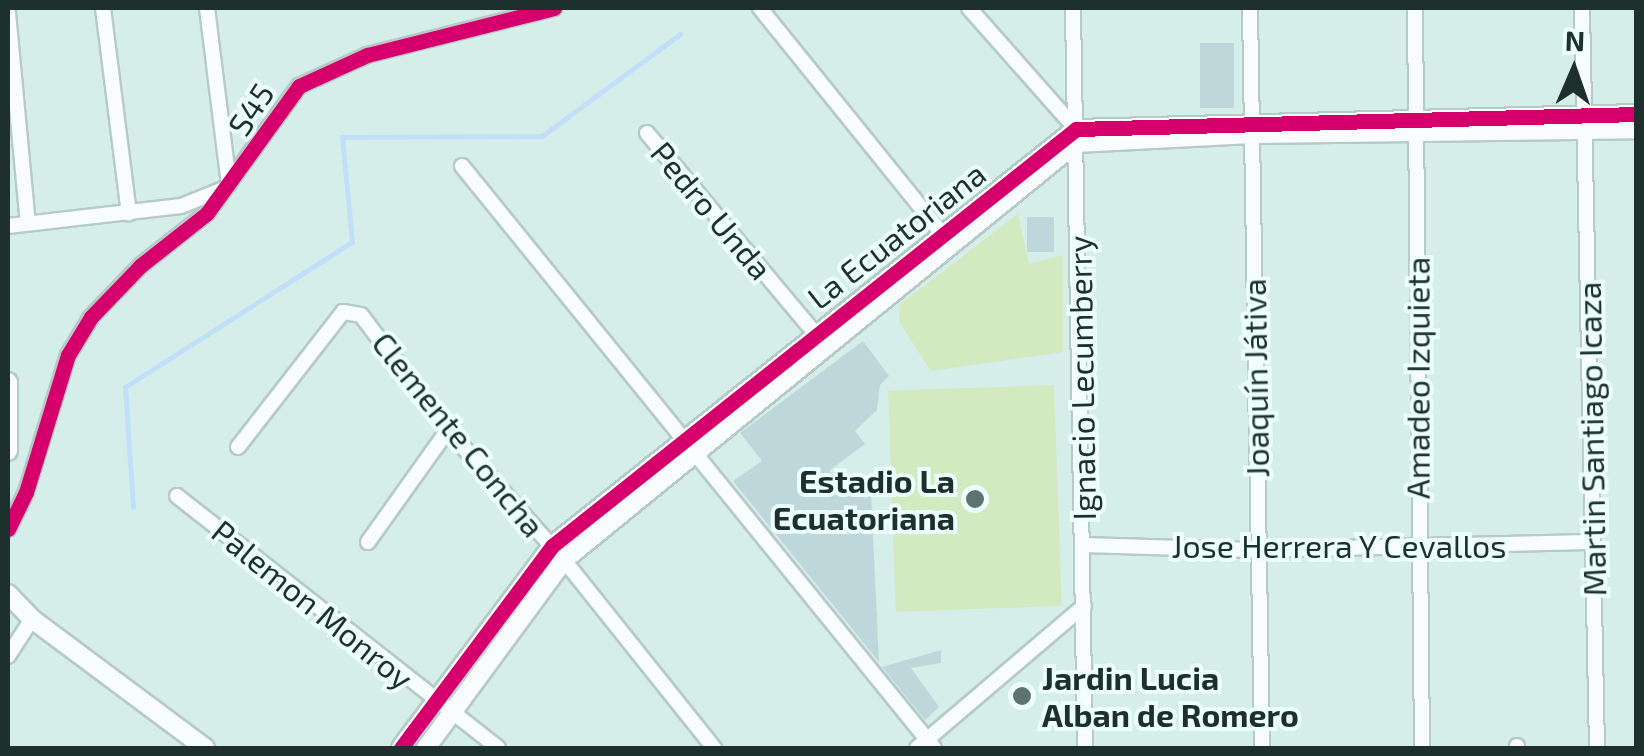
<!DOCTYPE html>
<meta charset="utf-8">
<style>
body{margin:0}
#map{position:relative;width:1644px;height:756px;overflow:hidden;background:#d6eeea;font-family:"Exo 2",sans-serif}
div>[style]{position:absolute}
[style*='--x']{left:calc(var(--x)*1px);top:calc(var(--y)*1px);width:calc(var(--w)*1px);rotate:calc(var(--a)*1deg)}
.green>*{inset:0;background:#d3e9bf;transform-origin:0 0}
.stream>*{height:5px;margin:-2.5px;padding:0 2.5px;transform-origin:2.5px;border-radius:2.5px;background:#c1dff9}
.building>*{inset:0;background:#bdd7da;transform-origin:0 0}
.roads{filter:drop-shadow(2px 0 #b6cac7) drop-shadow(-2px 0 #b6cac7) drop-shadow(0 2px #b6cac7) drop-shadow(0 -2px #b6cac7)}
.minor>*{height:14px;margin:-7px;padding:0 7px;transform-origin:7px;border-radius:7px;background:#f9fcfc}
.tertiary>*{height:18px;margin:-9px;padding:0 9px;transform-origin:9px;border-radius:9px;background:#f9fcfc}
.cycleway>*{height:15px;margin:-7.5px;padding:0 7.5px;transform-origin:7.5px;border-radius:7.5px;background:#d6006c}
.dots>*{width:28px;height:28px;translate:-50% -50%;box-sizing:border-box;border:5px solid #edfffc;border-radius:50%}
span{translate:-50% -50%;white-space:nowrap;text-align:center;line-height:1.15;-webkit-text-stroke:8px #edfffc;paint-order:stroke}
.street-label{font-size:32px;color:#1e302e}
.poi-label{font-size:32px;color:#1e302e;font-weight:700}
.right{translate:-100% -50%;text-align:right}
.left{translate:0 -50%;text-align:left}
.frame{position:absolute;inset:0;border:10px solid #1e302e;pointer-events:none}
.north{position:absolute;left:1524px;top:20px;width:100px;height:100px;-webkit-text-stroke:8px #edfffc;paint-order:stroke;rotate:2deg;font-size:28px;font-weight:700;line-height:40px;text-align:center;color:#1e302e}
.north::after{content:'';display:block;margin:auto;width:35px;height:45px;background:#1e302e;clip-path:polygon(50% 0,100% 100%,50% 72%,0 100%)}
</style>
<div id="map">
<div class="green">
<i style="clip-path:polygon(1018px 214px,1029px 264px,1063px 255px,1063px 352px,931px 371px,899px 322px,900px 304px)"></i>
<i style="left:1054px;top:385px;width:221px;height:166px;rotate:88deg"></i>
</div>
<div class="stream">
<i style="--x:133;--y:507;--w:120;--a:-93.8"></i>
<i style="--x:125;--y:387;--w:269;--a:-32.6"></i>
<i style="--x:352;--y:242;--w:105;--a:-95.4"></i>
<i style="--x:342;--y:137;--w:200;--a:-0.3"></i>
<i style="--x:542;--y:136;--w:172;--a:-36.5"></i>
</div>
<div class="building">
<i style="left:1200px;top:43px;width:34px;height:65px"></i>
<i style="left:1054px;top:217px;width:35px;height:27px;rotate:90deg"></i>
<i style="clip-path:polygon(863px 341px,889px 376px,880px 385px,877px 410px,855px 431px,865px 444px,829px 471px,871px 493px,879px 662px,733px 481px,762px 461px,740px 433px)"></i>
<i style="clip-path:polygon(941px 650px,941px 663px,911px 668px,939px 707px,925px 720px,882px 667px)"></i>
</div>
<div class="roads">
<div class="minor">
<i style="--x:103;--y:8;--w:207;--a:82.8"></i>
<i style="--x:207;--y:8;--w:177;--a:82.9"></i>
<i style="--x:760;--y:8;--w:299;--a:51.1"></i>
<i style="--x:969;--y:8;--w:162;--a:48.5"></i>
<i style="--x:1073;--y:8;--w:740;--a:89.07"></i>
<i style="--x:1250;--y:8;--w:740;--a:89.07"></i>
<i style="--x:1415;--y:8;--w:740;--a:89.46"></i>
<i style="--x:1582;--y:8;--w:740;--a:88.84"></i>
<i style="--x:8;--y:13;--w:211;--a:84.6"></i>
<i style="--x:647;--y:133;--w:261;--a:50"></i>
<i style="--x:462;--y:166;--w:749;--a:50.96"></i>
<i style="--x:8;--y:226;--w:174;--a:-6.6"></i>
<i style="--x:181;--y:206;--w:43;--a:-21.8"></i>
<i style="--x:238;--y:447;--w:171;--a:-52.1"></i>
<i style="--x:343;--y:312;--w:18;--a:9"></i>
<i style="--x:361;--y:315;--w:144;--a:52.9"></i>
<i style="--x:448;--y:430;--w:174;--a:48.3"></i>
<i style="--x:564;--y:560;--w:241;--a:51.4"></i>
<i style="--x:177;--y:496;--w:408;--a:38.1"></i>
<i style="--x:8;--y:529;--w:41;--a:-64.1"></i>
<i style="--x:26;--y:492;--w:143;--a:-73"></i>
<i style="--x:68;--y:355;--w:44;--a:-58.8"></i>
<i style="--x:91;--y:317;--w:71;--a:-46.1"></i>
<i style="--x:140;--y:266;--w:85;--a:-38.3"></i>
<i style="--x:207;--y:213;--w:157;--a:-54.1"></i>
<i style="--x:299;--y:86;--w:75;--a:-24.5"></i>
<i style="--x:367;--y:55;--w:193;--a:-14.1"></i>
<i style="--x:368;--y:542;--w:138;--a:-54.5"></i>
<i style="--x:1084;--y:545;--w:173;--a:1.7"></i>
<i style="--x:1257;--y:550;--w:336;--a:-1.4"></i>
<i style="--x:8;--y:656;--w:44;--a:-57"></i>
<i style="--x:1517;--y:746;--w:2;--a:90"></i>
<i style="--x:917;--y:748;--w:219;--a:-40.4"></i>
</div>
<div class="tertiary">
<i style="--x:8;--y:382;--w:69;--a:90"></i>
<i style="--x:8;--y:594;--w:35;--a:46"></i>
<i style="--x:32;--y:619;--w:216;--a:36.7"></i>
<i style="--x:401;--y:748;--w:252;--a:-53.2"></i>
<i style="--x:552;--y:546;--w:670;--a:-38.51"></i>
<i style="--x:1076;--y:129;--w:560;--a:-1.53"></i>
<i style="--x:426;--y:748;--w:233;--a:-53.7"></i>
<i style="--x:564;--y:560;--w:660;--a:-39.16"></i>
<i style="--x:1076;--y:143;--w:176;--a:-2.9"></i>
<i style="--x:1252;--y:134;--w:384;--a:-0.7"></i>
</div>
</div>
<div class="cycleway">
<i style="--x:8;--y:529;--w:41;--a:-64.1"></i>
<i style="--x:26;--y:492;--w:143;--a:-73"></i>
<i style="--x:68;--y:355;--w:44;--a:-58.8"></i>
<i style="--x:91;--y:317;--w:71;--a:-46.1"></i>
<i style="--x:140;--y:266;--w:85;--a:-38.3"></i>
<i style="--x:207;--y:213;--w:157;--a:-54.1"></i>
<i style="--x:299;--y:86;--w:75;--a:-24.5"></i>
<i style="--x:367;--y:55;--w:193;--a:-14.1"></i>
<i style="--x:401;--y:748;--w:252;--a:-53.2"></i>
<i style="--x:552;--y:546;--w:670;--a:-38.51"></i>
<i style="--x:1076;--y:129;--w:560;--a:-1.53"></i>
</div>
<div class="dots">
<i style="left:975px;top:499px;background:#5e7270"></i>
<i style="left:1022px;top:696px;background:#5e7270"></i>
</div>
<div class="street-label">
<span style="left:250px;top:109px;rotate:-57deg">S45</span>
<span style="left:712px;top:210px;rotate:50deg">Pedro Unda</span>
<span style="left:896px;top:235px;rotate:-38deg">La Ecuatoriana</span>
<span style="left:1081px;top:378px;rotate:-91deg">Ignacio Lecumberry</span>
<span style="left:1255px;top:378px;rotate:-91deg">Joaquín Játiva</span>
<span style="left:1417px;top:378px;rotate:-90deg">Amadeo Izquieta</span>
<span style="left:459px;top:434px;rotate:51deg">Clemente Concha</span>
<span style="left:1591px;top:439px;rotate:-91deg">Martin Santiago Icaza</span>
<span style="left:1339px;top:545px">Jose Herrera Y Cevallos</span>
<span style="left:313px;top:604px;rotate:39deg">Palemon Monroy</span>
</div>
<div class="poi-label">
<span class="right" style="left:955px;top:499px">Estadio La<br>Ecuatoriana</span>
<span class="left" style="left:1042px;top:696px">Jardin Lucia<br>Alban de Romero</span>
</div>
<div class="frame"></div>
<div class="north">N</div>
</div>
